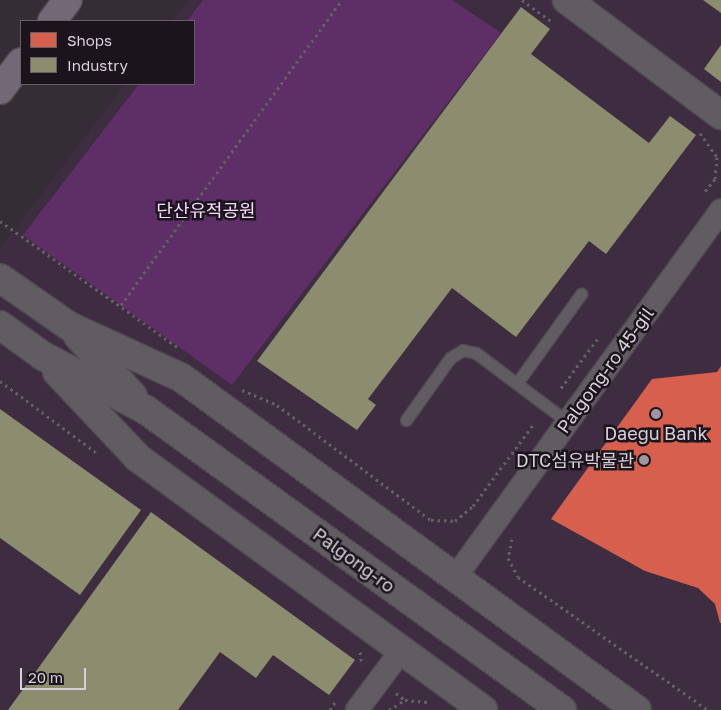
<!DOCTYPE html>
<meta charset="utf-8">
<style>
body{margin:0}
#map{position:relative;width:721px;height:710px;overflow:hidden;background:#342d36;font-family:"Golos Text","Noto Sans KR",sans-serif}
div>[style]{position:absolute}
[style*='--x']{left:calc(var(--x)*1px);top:calc(var(--y)*1px);width:calc(var(--w)*1px);rotate:calc(var(--a)*1deg)}
.built>*{inset:0;background:#3e2c41}
.green>*{inset:0;background:#5e2e67}
.shops>*{inset:0;background:#d6604d}
.industry>*{inset:0;background:#8c8c6e}
.path>*{height:3px;margin-top:-1.5px;transform-origin:0;background:repeating-linear-gradient(90deg,#656066 0 2.5px,transparent 0 6.5px)}
.roads{filter:drop-shadow(1px 0 #514a53) drop-shadow(-1px 0 #514a53) drop-shadow(0 1px #514a53) drop-shadow(0 -1px #514a53)}
.lane>*{height:11px;margin:-5.5px;padding:0 5.5px;transform-origin:5.5px;border-radius:5.5px;background:#615c62}
.street>*{height:22px;margin:-11px;padding:0 11px;transform-origin:11px;border-radius:11px;background:#615c62}
.secondary>*{height:28px;margin:-14px;padding:0 14px;transform-origin:14px;border-radius:14px;background:#615c62}
.highway>*{height:28px;margin:-14px;padding:0 14px;transform-origin:14px;border-radius:14px;background:#736875}
.dots>*{width:14px;height:14px;translate:-50% -50%;box-sizing:border-box;border:2px solid #1b141c;border-radius:50%}
span{translate:-50% -50%;white-space:nowrap;text-align:center;line-height:1.15;-webkit-text-stroke:5px #1b141c;paint-order:stroke}
.park-label{font-size:18px;color:#f8d7fe}
.street-label{font-size:18px;color:#d8cfda}
.poi-label{font-size:18px;color:#d8cfda}
.right{translate:-100% -50%;text-align:right}
.legend{position:absolute;left:20px;top:20px;width:175px;height:65px;box-sizing:border-box;background:#1b141c;border:1px solid #675f68;margin:0;padding:6px 9px;list-style:none;font-size:15px;color:#d8cfda}
.legend li{display:flex;align-items:center;gap:10px;height:25px}
.legend b{width:25px;border:1px solid #675f68}
.scale{position:absolute;left:20px;top:668px;width:66px;height:22px;box-sizing:border-box;border:2px solid #d8cfda;border-top:0;padding-left:6px;font-size:15px;line-height:18px;white-space:nowrap;color:#d8cfda;-webkit-text-stroke:4px #1b141c;paint-order:stroke}
</style>
<div id="map">
<div class="built">
<i style="clip-path:polygon(188px 0,721px 0,721px 710px,0 710px,0 249px,125px 84px,194px 84px,194px 21px,172px 21px)"></i>
</div>
<div class="green">
<i style="clip-path:polygon(203px 0,452px 0,501px 33px,232px 385px,23px 235px,139px 84px,194px 84px,194px 21px,187px 21px)"></i>
</div>
<div class="shops">
<i style="clip-path:polygon(721px 366px,721px 623px,720px 623px,715px 604px,698px 588px,645px 571px,551px 519px,652px 379px,717px 372px)"></i>
</div>
<div class="industry">
<i style="clip-path:polygon(703px 0,721px 0,721px 13px)"></i>
<i style="clip-path:polygon(521px 7px,550px 29px,531px 54px,649px 143px,670px 116px,696px 135px,606px 254px,589px 241px,516px 337px,452px 288px,368px 399px,376px 405px,357px 430px,257px 361px)"></i>
<i style="clip-path:polygon(721px 45px,721px 82px,704px 69px)"></i>
<i style="clip-path:polygon(0 409px,141px 510px,80px 595px,0 538px)"></i>
<i style="clip-path:polygon(151px 512px,355px 660px,329px 695px,273px 655px,256px 678px,220px 652px,178px 710px,8px 710px)"></i>
</div>
<div class="path">
<i style="--x:522;--y:0;--w:36;--a:36"></i>
<i style="--x:700;--y:133;--w:29;--a:55"></i>
<i style="--x:717;--y:157;--w:22;--a:95"></i>
<i style="--x:715;--y:179;--w:19;--a:129"></i>
<i style="--x:0;--y:221;--w:219;--a:35.4"></i>
<i style="--x:121;--y:305;--w:377;--a:-54.1"></i>
<i style="--x:0;--y:381;--w:122;--a:36.7"></i>
<i style="--x:561;--y:388;--w:64;--a:-53.3"></i>
<i style="--x:242;--y:390;--w:38;--a:23"></i>
<i style="--x:277;--y:405;--w:192;--a:36.8"></i>
<i style="--x:431;--y:520;--w:24;--a:2"></i>
<i style="--x:455;--y:521;--w:23;--a:-40"></i>
<i style="--x:473;--y:506;--w:101;--a:-53.5"></i>
<i style="--x:512;--y:539;--w:19;--a:102"></i>
<i style="--x:508;--y:558;--w:21;--a:62"></i>
<i style="--x:518;--y:577;--w:232;--a:35"></i>
<i style="--x:360;--y:652;--w:13;--a:81"></i>
<i style="--x:396;--y:693;--w:11;--a:38"></i>
<i style="--x:330;--y:710;--w:9;--a:-58"></i>
<i style="--x:389;--y:710;--w:19;--a:-32"></i>
<i style="--x:405;--y:700;--w:23;--a:5"></i>
</div>
<div class="roads">
<div class="lane">
<i style="--x:517;--y:383;--w:110;--a:-54.3"></i>
<i style="--x:406;--y:420;--w:76;--a:-54.6"></i>
<i style="--x:450;--y:358;--w:15;--a:-32"></i>
<i style="--x:463;--y:350;--w:13;--a:13"></i>
<i style="--x:476;--y:353;--w:115;--a:36.9"></i>
</div>
<div class="street">
<i style="--x:454;--y:579;--w:455;--a:-54.1"></i>
<i style="--x:357;--y:710;--w:74;--a:-53.3"></i>
</div>
<div class="secondary">
<i style="--x:567;--y:0;--w:192;--a:36.8"></i>
<i style="--x:0;--y:278;--w:84;--a:34.8"></i>
<i style="--x:69;--y:326;--w:124;--a:24.7"></i>
<i style="--x:182;--y:378;--w:563;--a:36.12"></i>
<i style="--x:0;--y:325;--w:53;--a:35.8"></i>
<i style="--x:43;--y:356;--w:116;--a:27.7"></i>
<i style="--x:146;--y:410;--w:513;--a:35.8"></i>
<i style="--x:78;--y:336;--w:81;--a:47.5"></i>
<i style="--x:57;--y:372;--w:118;--a:46.7"></i>
<i style="--x:138;--y:458;--w:427;--a:36.1"></i>
</div>
<div class="highway">
<i style="--x:52;--y:21;--w:26;--a:-53"></i>
<i style="--x:0;--y:90;--w:35;--a:-53"></i>
</div>
</div>
<div class="dots">
<i style="left:656px;top:414px;background:#9f96a1"></i>
<i style="left:644px;top:460px;background:#9f96a1"></i>
</div>
<div class="park-label">
<span style="left:206px;top:210px">단산유적공원</span>
</div>
<div class="street-label">
<span style="left:605px;top:370px;rotate:-54deg">Palgong-ro 45-gil</span>
<span style="left:354px;top:560px;rotate:36deg">Palgong-ro</span>
</div>
<div class="poi-label">
<span style="left:656px;top:433px">Daegu Bank</span>
<span class="right" style="left:634px;top:460px">DTC섬유박물관</span>
</div>
<ul class="legend">
<li><b style="height:14px;background:#d6604d"></b>Shops</li>
<li><b style="height:14px;background:#8c8c6e"></b>Industry</li>
</ul>
<div class="scale">20 m</div>
</div>
